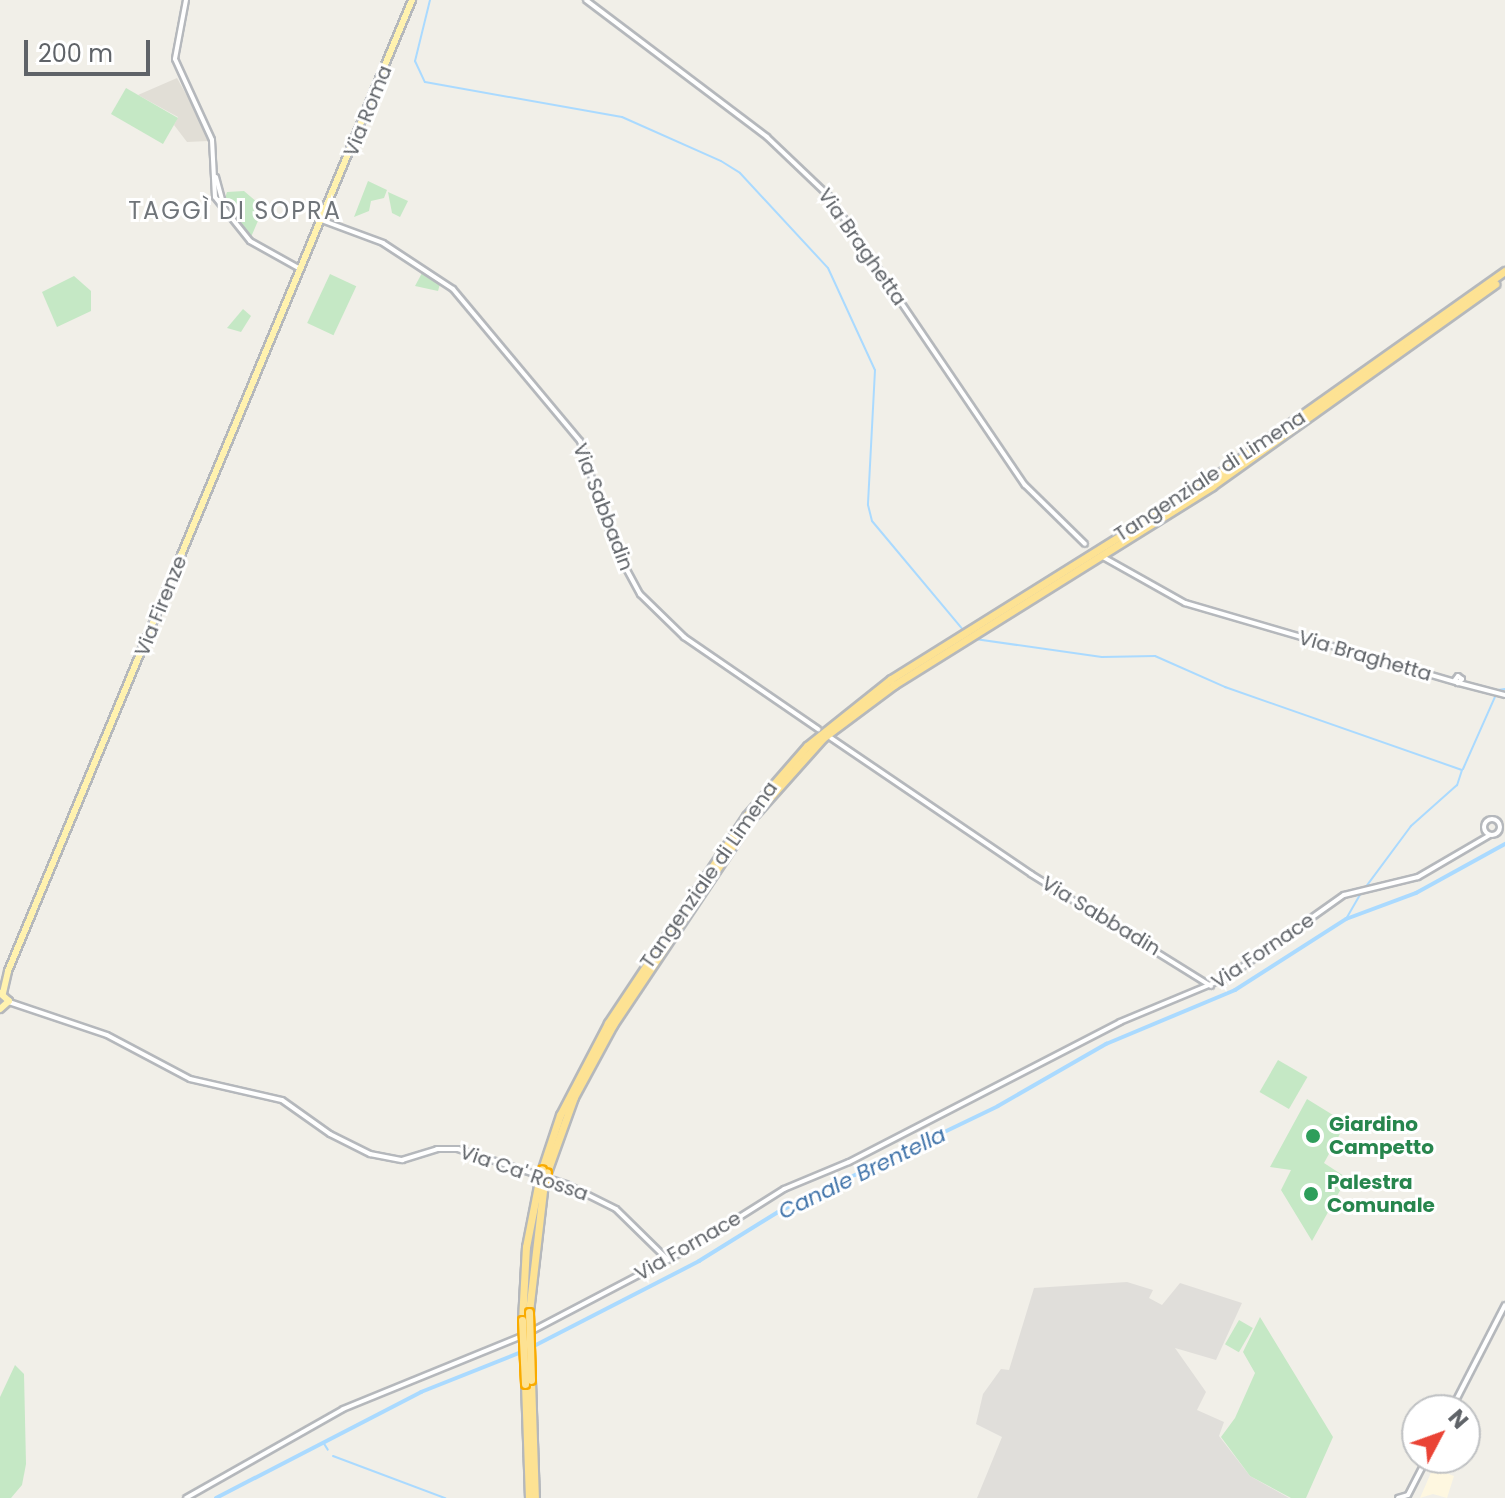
<!DOCTYPE html>
<meta charset="utf-8">
<style>
body{margin:0}
#map{position:relative;width:1505px;height:1498px;overflow:hidden;background:#f1efe8;font-family:Poppins,sans-serif}
div>[style]{position:absolute}
[style*='--x']{left:calc(var(--x)*1px);top:calc(var(--y)*1px);width:calc(var(--w)*1px);rotate:calc(var(--a)*1deg)}
.commercial>*{inset:0;background:#fef7e0}
.industrial>*{inset:0;background:#e0deda}
.education>*{inset:0;background:#e1ded6}
.green>*{inset:0;background:#c5e8c5;transform-origin:0 0}
.stream>*{height:2px;margin:-1px;padding:0 1px;transform-origin:1px;border-radius:1px;background:#aadaff}
.canal>*{height:4px;margin:-2px;padding:0 2px;transform-origin:2px;border-radius:2px;background:#aadaff}
.roads{filter:drop-shadow(2px 0 #b5b8bc) drop-shadow(-2px 0 #b5b8bc) drop-shadow(0 2px #b5b8bc) drop-shadow(0 -2px #b5b8bc)}
.minor>*{height:4px;margin:-2px;padding:0 2px;transform-origin:2px;border-radius:2px;background:#fff}
.minor>.ring{margin:-2px;padding:0;box-sizing:content-box;background:none;border:4px solid #fff;border-radius:50%}
.major>*{height:6px;margin:-3px;padding:0 3px;transform-origin:3px;border-radius:3px;background:#fff2af}
.highway>*{height:7px;margin:-3.5px;padding:0 3.5px;transform-origin:3.5px;border-radius:3.5px;background:#fde293}
.bridges{filter:drop-shadow(2px 0 #f9ab00) drop-shadow(-2px 0 #f9ab00) drop-shadow(0 2px #f9ab00) drop-shadow(0 -2px #f9ab00)}
.highway-bridge>*{height:7px;margin:-3.5px;padding:0 3.5px;transform-origin:3.5px;border-radius:3.5px;background:#fde293}
.dots>*{width:22px;height:22px;translate:-50% -50%;box-sizing:border-box;border:4px solid #fff;border-radius:50%}
span{translate:-50% -50%;white-space:nowrap;text-align:center;line-height:1.15;-webkit-text-stroke:6px #fff;paint-order:stroke}
.street-label{font-size:20px;color:#5f6368}
.leisure-label{font-size:20px;color:#27864d;font-weight:700}
.left{translate:0 -50%;text-align:left}
.water-label{font-size:22px;color:#4174aa;font-style:italic}
.quarter-label{font-size:24px;color:#70757a;letter-spacing:2px}
.north{position:absolute;left:1401px;top:1394px;width:80px;height:80px;box-sizing:border-box;background:#fff;border:2px solid #bfc1c3;border-radius:50%;rotate:49deg;font-size:22px;font-weight:700;line-height:32px;text-align:center;color:#5f6368}
.north::after{content:'';display:block;margin:auto;width:28px;height:36px;background:#ea4335;clip-path:polygon(50% 0,100% 100%,50% 72%,0 100%)}
.scale{position:absolute;left:24px;top:40px;width:126px;height:36px;box-sizing:border-box;border:4px solid #5f6368;border-top:0;padding-left:10px;font-size:24px;line-height:28px;white-space:nowrap;color:#5f6368;-webkit-text-stroke:6px #fff;paint-order:stroke}
</style>
<div id="map">
<div class="commercial">
<div style="clip-path:polygon(1433px 1468px,1454px 1476px,1447px 1498px,1433px 1494px,1420px 1498px)"></div>
</div>
<div class="industrial">
<div style="clip-path:polygon(1127px 1282px,1153px 1290px,1149px 1298px,1162px 1305px,1180px 1283px,1242px 1303px,1216px 1360px,1175px 1348px,1206px 1392px,1197px 1410px,1224px 1422px,1219px 1436px,1250px 1476px,1289px 1498px,977px 1498px,1002px 1437px,976px 1424px,983px 1394px,1001px 1369px,1009px 1370px,1034px 1288px)"></div>
</div>
<div class="education">
<div style="clip-path:polygon(177px 78px,202px 123px,208px 141px,187px 142px,174px 125px,178px 117px,138px 95px)"></div>
</div>
<div class="green">
<div style="left:126px;top:88px;width:60px;height:30px;rotate:30deg"></div>
<div style="clip-path:polygon(368px 181px,387px 190px,384px 198px,371px 201px,369px 211px,354px 217px)"></div>
<div style="clip-path:polygon(244px 191px,273px 216px,261px 214px,251px 237px,225px 198px,227px 192px)"></div>
<div style="clip-path:polygon(388px 192px,408px 201px,400px 217px,392px 213px)"></div>
<div style="clip-path:polygon(422px 273px,440px 284px,438px 291px,415px 286px)"></div>
<div style="left:330px;top:274px;width:29px;height:54px;rotate:25deg"></div>
<div style="clip-path:polygon(74px 276px,91px 291px,91px 311px,57px 327px,42px 292px)"></div>
<div style="clip-path:polygon(243px 309px,251px 316px,241px 332px,227px 328px)"></div>
<div style="left:1278px;top:1060px;width:34px;height:37px;rotate:30deg"></div>
<div style="clip-path:polygon(1307px 1099px,1346px 1123px,1324px 1163px,1347px 1178px,1312px 1241px,1281px 1190px,1291px 1170px,1270px 1167px)"></div>
<div style="clip-path:polygon(1260px 1317px,1333px 1437px,1306px 1498px,1291px 1498px,1250px 1476px,1221px 1437px,1235px 1418px,1255px 1373px,1243px 1352px)"></div>
<div style="left:1239px;top:1320px;width:16px;height:28px;rotate:30deg"></div>
<div style="clip-path:polygon(15px 1365px,24px 1374px,26px 1464px,22px 1485px,11px 1498px,0 1498px,0 1397px)"></div>
</div>
<div class="stream">
<div style="--x:430;--y:0;--w:63;--a:103.8"></div>
<div style="--x:415;--y:61;--w:23;--a:65"></div>
<div style="--x:425;--y:82;--w:200;--a:10.1"></div>
<div style="--x:622;--y:117;--w:108;--a:24"></div>
<div style="--x:721;--y:161;--w:22;--a:32"></div>
<div style="--x:740;--y:173;--w:129;--a:47.2"></div>
<div style="--x:828;--y:268;--w:112;--a:65.3"></div>
<div style="--x:875;--y:370;--w:135;--a:93"></div>
<div style="--x:868;--y:505;--w:16;--a:76"></div>
<div style="--x:872;--y:521;--w:143;--a:50.1"></div>
<div style="--x:975;--y:639;--w:128;--a:8.1"></div>
<div style="--x:1102;--y:657;--w:53;--a:-1.1"></div>
<div style="--x:1155;--y:656;--w:77;--a:23.9"></div>
<div style="--x:1225;--y:687;--w:251;--a:19.3"></div>
<div style="--x:1462;--y:770;--w:16;--a:108"></div>
<div style="--x:1457;--y:785;--w:62;--a:138.3"></div>
<div style="--x:1411;--y:826;--w:77;--a:126.6"></div>
<div style="--x:1463;--y:769;--w:86;--a:-66.1"></div>
<div style="--x:1498;--y:690;--w:7;--a:-8"></div>
<div style="--x:1346;--y:919;--w:30;--a:-60"></div>
<div style="--x:323;--y:1442;--w:9;--a:58"></div>
<div style="--x:333;--y:1456;--w:120;--a:20.6"></div>
</div>
<div class="canal">
<div style="--x:532;--y:1347;--w:188;--a:-27.2"></div>
<div style="--x:699;--y:1261;--w:93;--a:-31.8"></div>
<div style="--x:778;--y:1212;--w:244;--a:-25.7"></div>
<div style="--x:998;--y:1106;--w:125;--a:-29.9"></div>
<div style="--x:1106;--y:1044;--w:140;--a:-22.7"></div>
<div style="--x:1235;--y:990;--w:132;--a:-32.6"></div>
<div style="--x:1346;--y:919;--w:75;--a:-20.4"></div>
<div style="--x:1416;--y:893;--w:102;--a:-28.8"></div>
<div style="--x:216;--y:1498;--w:231;--a:-27.3"></div>
<div style="--x:421;--y:1392;--w:111;--a:-21.7"></div>
</div>
<div class="roads">
<div class="minor">
<div style="--x:186;--y:0;--w:60;--a:100.6"></div>
<div style="--x:175;--y:59;--w:89;--a:65.4"></div>
<div style="--x:212;--y:140;--w:57;--a:87"></div>
<div style="--x:215;--y:197;--w:56;--a:51.5"></div>
<div style="--x:250;--y:241;--w:57;--a:29.2"></div>
<div style="--x:586;--y:0;--w:227;--a:37.1"></div>
<div style="--x:767;--y:137;--w:86;--a:43.6"></div>
<div style="--x:829;--y:196;--w:349;--a:55.9"></div>
<div style="--x:1025;--y:485;--w:84;--a:44.5"></div>
<div style="--x:216;--y:177;--w:35;--a:75"></div>
<div style="--x:324;--y:221;--w:63;--a:20.4"></div>
<div style="--x:383;--y:243;--w:84;--a:33.3"></div>
<div style="--x:453;--y:289;--w:198;--a:50.1"></div>
<div style="--x:580;--y:441;--w:110;--a:72.1"></div>
<div style="--x:614;--y:546;--w:55;--a:61.6"></div>
<div style="--x:640;--y:594;--w:62;--a:44.3"></div>
<div style="--x:684;--y:637;--w:163;--a:34.5"></div>
<div style="--x:1103;--y:557;--w:94;--a:29.3"></div>
<div style="--x:1185;--y:603;--w:282;--a:16.3"></div>
<div style="--x:1458;--y:676;--w:5;--a:37"></div>
<div style="--x:1462;--y:679;--w:6;--a:135"></div>
<div style="--x:1458;--y:683;--w:4;--a:-135"></div>
<div style="--x:1455;--y:680;--w:5;--a:-53"></div>
<div style="--x:1459;--y:683;--w:48;--a:14.6"></div>
<div style="--x:831;--y:738;--w:242;--a:34.2"></div>
<div style="--x:1031;--y:874;--w:212;--a:31.9"></div>
<div class="ring" style="left:1484px;top:819px;width:12px;height:12px"></div>
<div style="--x:9;--y:1002;--w:103;--a:18.6"></div>
<div style="--x:107;--y:1035;--w:94;--a:27.9"></div>
<div style="--x:190;--y:1079;--w:94;--a:12.9"></div>
<div style="--x:282;--y:1100;--w:59;--a:35.3"></div>
<div style="--x:330;--y:1134;--w:45;--a:26.6"></div>
<div style="--x:370;--y:1154;--w:33;--a:11"></div>
<div style="--x:402;--y:1160;--w:37;--a:-17"></div>
<div style="--x:437;--y:1149;--w:21;--a:0"></div>
<div style="--x:458;--y:1149;--w:114;--a:18"></div>
<div style="--x:566;--y:1184;--w:56;--a:26.6"></div>
<div style="--x:616;--y:1209;--w:73;--a:44.4"></div>
<div style="--x:530;--y:1332;--w:183;--a:-27.7"></div>
<div style="--x:692;--y:1247;--w:109;--a:-32.2"></div>
<div style="--x:784;--y:1189;--w:70;--a:-22.6"></div>
<div style="--x:849;--y:1162;--w:305;--a:-27.3"></div>
<div style="--x:1120;--y:1022;--w:117;--a:-22.6"></div>
<div style="--x:1228;--y:977;--w:142;--a:-35.3"></div>
<div style="--x:1344;--y:895;--w:76;--a:-13.7"></div>
<div style="--x:1418;--y:877;--w:83;--a:-30.3"></div>
<div style="--x:1451;--y:1410;--w:118;--a:-62.8"></div>
<div style="--x:1408;--y:1495;--w:42;--a:-62.8"></div>
<div style="--x:186;--y:1498;--w:180;--a:-29.5"></div>
<div style="--x:343;--y:1409;--w:193;--a:-22.2"></div>
<div style="--x:1398;--y:1498;--w:10;--a:-17"></div>
</div>
<div class="major">
<div style="--x:0;--y:993;--w:12;--a:42"></div>
<div style="--x:9;--y:1001;--w:12;--a:138"></div>
<div style="--x:3;--y:993;--w:23;--a:-77"></div>
<div style="--x:8;--y:971;--w:1052;--a:-67.41"></div>
</div>
<div class="highway">
<div style="--x:542;--y:1169;--w:57;--a:-71.6"></div>
<div style="--x:560;--y:1115;--w:104;--a:-62.4"></div>
<div style="--x:608;--y:1023;--w:249;--a:-56.3"></div>
<div style="--x:746;--y:816;--w:93;--a:-48.9"></div>
<div style="--x:807;--y:746;--w:107;--a:-38.6"></div>
<div style="--x:891;--y:679;--w:377;--a:-32"></div>
<div style="--x:1211;--y:479;--w:360;--a:-35.3"></div>
<div style="--x:547;--y:1172;--w:80;--a:-70.2"></div>
<div style="--x:574;--y:1097;--w:82;--a:-61.6"></div>
<div style="--x:613;--y:1025;--w:245;--a:-56.3"></div>
<div style="--x:749;--y:821;--w:111;--a:-48.3"></div>
<div style="--x:823;--y:738;--w:89;--a:-36.7"></div>
<div style="--x:894;--y:685;--w:375;--a:-32"></div>
<div style="--x:1212;--y:486;--w:348;--a:-35.5"></div>
<div style="--x:529;--y:1312;--w:130;--a:-83.4"></div>
<div style="--x:522;--y:1320;--w:73;--a:-86.9"></div>
<div style="--x:526;--y:1247;--w:67;--a:-78.9"></div>
<div style="--x:531;--y:1380;--w:118;--a:88.1"></div>
<div style="--x:525;--y:1384;--w:114;--a:88"></div>
</div>
</div>
<div class="bridges">
<div class="highway-bridge">
<div style="--x:539;--y:1181;--w:12;--a:-76"></div>
<div style="--x:544;--y:1183;--w:11;--a:-75"></div>
<div style="--x:529;--y:1312;--w:68;--a:88.3"></div>
<div style="--x:522;--y:1320;--w:64;--a:87.3"></div>
</div>
</div>
<div class="dots">
<div style="left:1313px;top:1136px;background:#2e9e5b"></div>
<div style="left:1311px;top:1194px;background:#2e9e5b"></div>
</div>
<div class="street-label">
<span style="left:368px;top:111px;rotate:-68deg">Via Roma</span>
<span style="left:862px;top:247px;rotate:55deg">Via Braghetta</span>
<span style="left:1210px;top:476px;rotate:-33deg">Tangenziale di Limena</span>
<span style="left:603px;top:507px;rotate:69deg">Via Sabbadin</span>
<span style="left:161px;top:606px;rotate:-68deg">Via Firenze</span>
<span style="left:1365px;top:656px;rotate:16deg">Via Braghetta</span>
<span style="left:709px;top:875px;rotate:-55deg">Tangenziale di Limena</span>
<span style="left:1101px;top:916px;rotate:31deg">Via Sabbadin</span>
<span style="left:1263px;top:951px;rotate:-34deg">Via Fornace</span>
<span style="left:524px;top:1173px;rotate:19deg">Via Ca' Rossa</span>
<span style="left:688px;top:1246px;rotate:-30deg">Via Fornace</span>
</div>
<div class="leisure-label">
<span class="left" style="left:1329px;top:1136px">Giardino<br>Campetto</span>
<span class="left" style="left:1327px;top:1194px">Palestra<br>Comunale</span>
</div>
<div class="water-label">
<span style="left:862px;top:1173px;rotate:-26deg">Canale Brentella</span>
</div>
<div class="quarter-label">
<span style="left:235px;top:211px">TAGGÌ DI SOPRA</span>
</div>
<div class="north">N</div>
<div class="scale">200 m</div>
</div>
